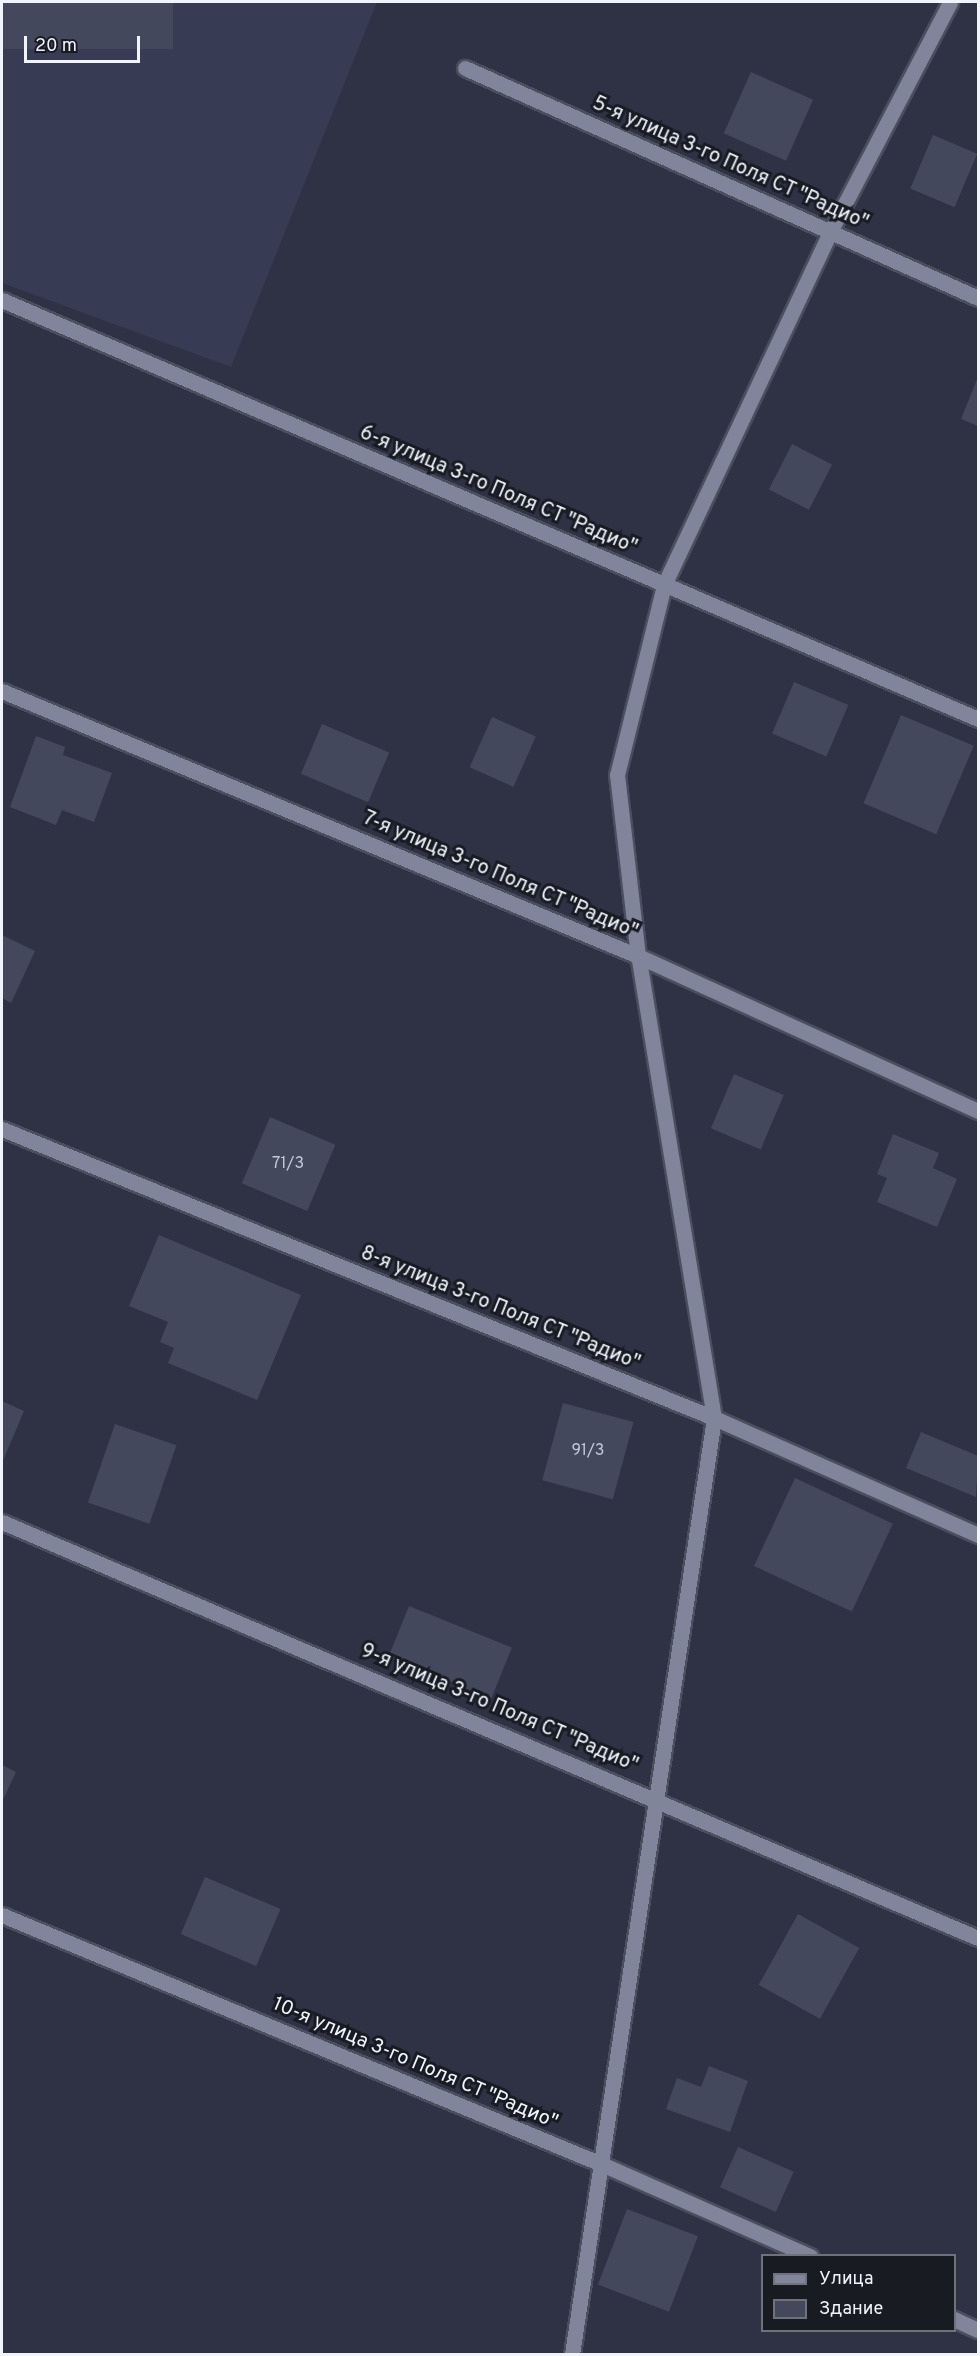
<!DOCTYPE html>
<meta charset="utf-8">
<style>
body{margin:0}
#map{position:relative;width:980px;height:2356px;overflow:hidden;background:#2f3245;font-family:Overpass,sans-serif}
div>[style]{position:absolute}
[style*='--x']{left:calc(var(--x)*1px);top:calc(var(--y)*1px);width:calc(var(--w)*1px);rotate:calc(var(--a)*1deg)}
.built>*{inset:0;background:#373b54}
.building>*{inset:0;background:#44485c;transform-origin:0 0}
.roads{filter:drop-shadow(2px 0 #4b4e5d) drop-shadow(-2px 0 #4b4e5d) drop-shadow(0 2px #4b4e5d) drop-shadow(0 -2px #4b4e5d)}
.street>*{height:15px;margin:-7.5px;padding:0 7.5px;transform-origin:7.5px;border-radius:7.5px;background:#80859b}
span{translate:-50% -50%;white-space:nowrap;text-align:center;line-height:1.15;-webkit-text-stroke:6px #191b23;paint-order:stroke}
.number-label{font-size:16px;color:#c6c9d5}
.number-label span{-webkit-text-stroke-width:0}
.street-label{font-size:20px;color:#f1f4fd}
.frame{position:absolute;inset:0;border:3px solid #f1f4fd;pointer-events:none}
.legend{position:absolute;left:761px;top:2254px;width:195px;height:78px;box-sizing:border-box;background:#191b23;border:2px solid #6f727a;margin:0;padding:8px 10px;list-style:none;font-size:18px;color:#f1f4fd}
.legend li{display:flex;align-items:center;gap:12px;height:30px}
.legend b{width:30px;border:2px solid #6f727a}
.scale{position:absolute;left:24px;top:36px;width:116px;height:27px;box-sizing:border-box;border:3px solid #f1f4fd;border-top:0;padding-left:8px;font-size:18px;line-height:21px;white-space:nowrap;color:#f1f4fd;-webkit-text-stroke:4px #191b23;paint-order:stroke}
</style>
<div id="map">
<div class="built">
<div style="clip-path:polygon(2px 2px,377px 2px,231px 367px,2px 283px)"></div>
</div>
<div class="building">
<div style="left:2px;top:2px;width:171px;height:47px"></div>
<div style="left:751px;top:72px;width:68px;height:67px;rotate:24deg"></div>
<div style="left:933px;top:135px;width:48px;height:58px;rotate:23deg"></div>
<div style="clip-path:polygon(978px 377px,978px 426px,961px 419px)"></div>
<div style="left:792px;top:444px;width:45px;height:51px;rotate:27deg"></div>
<div style="left:794px;top:682px;width:59px;height:56px;rotate:23deg"></div>
<div style="left:901px;top:715px;width:79px;height:96px;rotate:23deg"></div>
<div style="left:492px;top:717px;width:48px;height:55px;rotate:24deg"></div>
<div style="left:322px;top:724px;width:73px;height:54px;rotate:23deg"></div>
<div style="clip-path:polygon(36px 736px,65px 747px,63px 755px,112px 773px,94px 822px,62px 810px,56px 825px,10px 807px)"></div>
<div style="clip-path:polygon(2px 935px,35px 951px,11px 1003px,2px 998px)"></div>
<div style="left:734px;top:1074px;width:54px;height:59px;rotate:23deg"></div>
<div style="left:270px;top:1117px;width:71px;height:72px;rotate:23deg"></div>
<div style="clip-path:polygon(893px 1134px,939px 1153px,933px 1168px,957px 1179px,937px 1227px,877px 1202px,887px 1178px,877px 1174px)"></div>
<div style="clip-path:polygon(159px 1235px,301px 1295px,257px 1400px,168px 1363px,174px 1348px,160px 1342px,168px 1322px,129px 1306px)"></div>
<div style="clip-path:polygon(2px 1401px,24px 1411px,2px 1463px)"></div>
<div style="left:563px;top:1403px;width:73px;height:80px;rotate:15deg"></div>
<div style="left:115px;top:1424px;width:65px;height:83px;rotate:19deg"></div>
<div style="clip-path:polygon(921px 1432px,978px 1456px,976px 1497px,906px 1468px)"></div>
<div style="left:795px;top:1478px;width:108px;height:97px;rotate:25deg"></div>
<div style="left:409px;top:1606px;width:111px;height:55px;rotate:22deg"></div>
<div style="clip-path:polygon(2px 1765px,16px 1772px,2px 1802px)"></div>
<div style="left:205px;top:1877px;width:82px;height:62px;rotate:23deg"></div>
<div style="left:798px;top:1914px;width:70px;height:81px;rotate:29deg"></div>
<div style="clip-path:polygon(709px 2066px,748px 2081px,730px 2132px,666px 2109px,677px 2078px,701px 2087px)"></div>
<div style="left:738px;top:2147px;width:61px;height:44px;rotate:24deg"></div>
<div style="left:627px;top:2209px;width:76px;height:81px;rotate:21deg"></div>
</div>
<div class="roads">
<div class="street">
<div style="--x:465;--y:68;--w:562;--a:24.15"></div>
<div style="--x:2;--y:300;--w:1062;--a:23.23"></div>
<div style="--x:2;--y:691;--w:689;--a:22.62"></div>
<div style="--x:638;--y:956;--w:374;--a:24.5"></div>
<div style="--x:2;--y:1129;--w:768;--a:22.09"></div>
<div style="--x:714;--y:1418;--w:289;--a:23.9"></div>
<div style="--x:2;--y:1522;--w:1061;--a:23.09"></div>
<div style="--x:2;--y:1915;--w:646;--a:22.56"></div>
<div style="--x:599;--y:2163;--w:231;--a:23.8"></div>
<div style="--x:954;--y:2319;--w:26;--a:25"></div>
<div style="--x:572;--y:2354;--w:947;--a:-81.37"></div>
<div style="--x:714;--y:1418;--w:468;--a:-99.3"></div>
<div style="--x:638;--y:956;--w:182;--a:-96.6"></div>
<div style="--x:617;--y:775;--w:196;--a:-76.1"></div>
<div style="--x:664;--y:585;--w:390;--a:-64.8"></div>
<div style="--x:830;--y:232;--w:259;--a:-62.4"></div>
</div>
</div>
<div class="number-label">
<span style="left:288px;top:1164px">71/3</span>
<span style="left:588px;top:1451px">91/3</span>
</div>
<div class="street-label">
<span style="left:730px;top:164px;rotate:24deg">5-я улица 3-го Поля СТ "Радио"</span>
<span style="left:498px;top:491px;rotate:23deg">6-я улица 3-го Поля СТ "Радио"</span>
<span style="left:500px;top:876px;rotate:23deg">7-я улица 3-го Поля СТ "Радио"</span>
<span style="left:500px;top:1309px;rotate:22deg">8-я улица 3-го Поля СТ "Радио"</span>
<span style="left:499px;top:1709px;rotate:23deg">9-я улица 3-го Поля СТ "Радио"</span>
<span style="left:415px;top:2064px;rotate:23deg">10-я улица 3-го Поля СТ "Радио"</span>
</div>
<div class="frame"></div>
<ul class="legend">
<li><b style="height:8px;background:#80859b"></b>Улица</li>
<li><b style="height:16px;background:#44485c"></b>Здание</li>
</ul>
<div class="scale">20 m</div>
</div>
